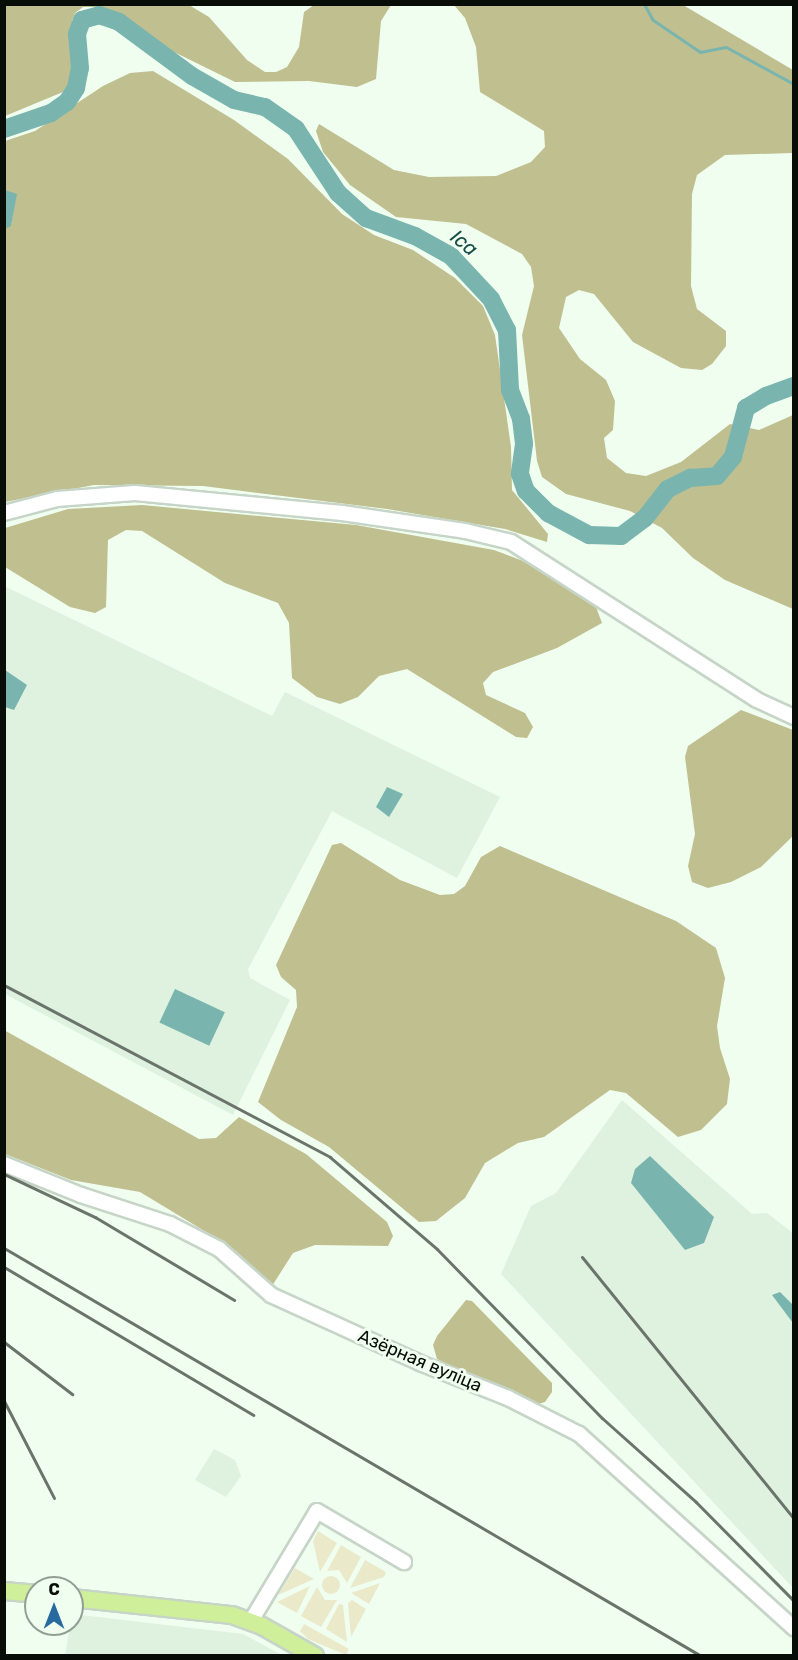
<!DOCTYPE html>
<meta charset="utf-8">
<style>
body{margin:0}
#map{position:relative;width:798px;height:1660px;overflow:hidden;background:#effeef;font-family:Rubik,sans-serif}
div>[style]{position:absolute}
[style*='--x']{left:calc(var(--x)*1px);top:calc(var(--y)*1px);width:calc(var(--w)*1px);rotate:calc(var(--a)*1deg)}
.built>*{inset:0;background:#def2df}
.green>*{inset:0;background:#eaeacb}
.round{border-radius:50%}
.forest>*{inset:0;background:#c0bf90}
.water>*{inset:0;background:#79b5ae;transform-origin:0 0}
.stream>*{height:3px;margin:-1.5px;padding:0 1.5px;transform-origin:1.5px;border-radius:1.5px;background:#79b5ae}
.river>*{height:18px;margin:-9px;padding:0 9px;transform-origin:9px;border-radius:9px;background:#79b5ae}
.roads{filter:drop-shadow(2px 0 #c6d5c7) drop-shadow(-2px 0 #c6d5c7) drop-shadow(0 2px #c6d5c7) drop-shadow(0 -2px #c6d5c7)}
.minor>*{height:14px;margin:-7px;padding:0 7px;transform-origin:7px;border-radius:7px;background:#fff}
.major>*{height:16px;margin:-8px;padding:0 8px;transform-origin:8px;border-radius:8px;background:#d0ef9a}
.rail>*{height:3px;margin:-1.5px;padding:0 1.5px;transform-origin:1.5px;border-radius:1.5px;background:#6b746b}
span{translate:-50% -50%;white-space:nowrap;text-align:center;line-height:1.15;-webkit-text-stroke:6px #effeef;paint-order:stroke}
.street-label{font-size:18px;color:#080d08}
.water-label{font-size:20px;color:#164c47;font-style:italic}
.frame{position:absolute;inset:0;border:6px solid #080d08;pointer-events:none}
.north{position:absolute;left:24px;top:1576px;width:60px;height:60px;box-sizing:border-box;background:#effeef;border:2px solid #939e93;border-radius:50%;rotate:0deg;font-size:16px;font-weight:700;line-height:24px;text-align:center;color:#080d08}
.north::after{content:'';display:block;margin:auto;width:21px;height:27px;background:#266a9f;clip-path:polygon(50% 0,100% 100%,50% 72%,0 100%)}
</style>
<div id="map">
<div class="built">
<div style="clip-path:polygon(4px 586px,272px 716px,285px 692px,500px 797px,457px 878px,332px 811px,248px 969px,250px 978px,290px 1000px,233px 1115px,5px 994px)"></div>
<div style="clip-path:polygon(622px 1100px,752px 1214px,767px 1213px,793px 1233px,793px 1588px,501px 1274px,531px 1206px,556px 1193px)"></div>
<div style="clip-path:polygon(214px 1449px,235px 1460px,241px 1476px,226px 1497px,195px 1480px)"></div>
<div style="clip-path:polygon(72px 1614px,243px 1634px,282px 1655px,65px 1655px)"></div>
</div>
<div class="green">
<div style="clip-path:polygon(318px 1531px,337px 1543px,320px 1572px,313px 1541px)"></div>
<div style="clip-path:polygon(341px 1545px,361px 1557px,347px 1583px,339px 1570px,327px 1571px)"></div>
<div style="clip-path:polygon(365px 1560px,386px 1572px,384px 1577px,350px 1588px)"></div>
<div style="clip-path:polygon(295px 1568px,314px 1579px,278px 1595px)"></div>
<div class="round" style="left:322px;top:1576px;width:18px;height:18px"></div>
<div style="clip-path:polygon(380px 1583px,369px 1604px,351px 1593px)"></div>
<div style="clip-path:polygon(310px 1586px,297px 1613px,277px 1602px)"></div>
<div style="clip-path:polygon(317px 1587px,325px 1600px,337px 1600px,321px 1627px,301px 1616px)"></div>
<div style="clip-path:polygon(352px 1600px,366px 1609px,351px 1637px,348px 1603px)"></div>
<div style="clip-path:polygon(339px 1604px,343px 1605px,347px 1642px,326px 1629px)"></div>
<div style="clip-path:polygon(304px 1624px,349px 1649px,346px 1655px,308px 1639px,300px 1631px)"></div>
</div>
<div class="forest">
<div style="clip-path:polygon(5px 5px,189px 5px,209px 17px,247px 60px,265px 72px,276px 72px,287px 67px,299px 47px,304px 12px,314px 5px,391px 5px,381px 21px,376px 79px,357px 87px,309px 81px,235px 82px,174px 52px,122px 15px,100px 7px,83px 7px,75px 13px,72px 21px,72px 75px,68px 85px,63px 92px,5px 116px)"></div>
<div style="clip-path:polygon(454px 5px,683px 5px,793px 70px,793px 153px,725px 155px,697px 175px,692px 194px,691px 286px,697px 309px,726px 331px,726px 346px,712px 364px,702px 370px,681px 368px,633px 342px,594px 294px,579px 290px,566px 297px,559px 328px,580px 359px,606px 380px,615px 401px,613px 430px,604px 438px,607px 458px,626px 473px,646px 476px,681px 462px,730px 424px,759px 430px,793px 415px,793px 609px,725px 580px,693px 558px,662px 528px,630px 511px,566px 494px,542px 477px,537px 461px,522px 335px,534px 286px,531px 267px,522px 254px,466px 224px,396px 217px,350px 185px,323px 152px,316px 131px,319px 124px,394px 170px,429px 177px,496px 176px,531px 162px,545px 147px,544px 131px,480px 92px,476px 47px,465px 18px)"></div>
<div style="clip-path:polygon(153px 71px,234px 120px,288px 159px,342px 214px,374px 235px,413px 250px,455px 278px,483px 306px,495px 335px,511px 447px,512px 490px,548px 534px,547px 542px,505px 529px,387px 509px,203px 486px,94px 485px,5px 502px,4px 229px,11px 225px,16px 195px,5px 190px,5px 141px,35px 131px,103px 86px,130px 73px)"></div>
<div style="clip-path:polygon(142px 505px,356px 525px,494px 550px,523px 561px,596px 607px,602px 623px,557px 648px,493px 672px,483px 683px,486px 695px,525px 713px,533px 727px,527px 738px,516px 737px,407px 669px,379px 676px,358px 697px,340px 704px,317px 697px,292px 678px,289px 623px,278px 603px,225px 583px,142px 531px,126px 530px,108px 540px,106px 607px,95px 613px,70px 607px,5px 567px,5px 528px,68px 509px)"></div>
<div style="clip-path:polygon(741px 710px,793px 730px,793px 836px,761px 867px,731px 882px,708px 888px,692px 882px,688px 866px,695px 834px,685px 757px,688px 746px)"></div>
<div style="clip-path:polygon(341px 843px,400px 880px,440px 895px,454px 894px,465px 886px,481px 857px,500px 846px,676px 921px,716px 948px,725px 978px,717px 1026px,720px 1048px,730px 1079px,727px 1104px,701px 1130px,678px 1137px,626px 1093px,610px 1090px,544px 1137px,518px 1143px,485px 1163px,465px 1198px,436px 1221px,419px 1222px,329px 1147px,281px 1120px,258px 1102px,297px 1007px,296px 990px,281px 977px,276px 965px,332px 845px)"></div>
<div style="clip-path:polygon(4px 1030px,199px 1139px,216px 1138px,239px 1117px,306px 1154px,387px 1222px,393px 1236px,388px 1246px,315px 1245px,293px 1253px,272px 1286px,221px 1241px,140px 1192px,71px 1180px,5px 1154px)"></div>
<div style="clip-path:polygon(466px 1300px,472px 1301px,552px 1383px,552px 1392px,545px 1402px,535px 1405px,437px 1359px,433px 1345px,437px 1336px)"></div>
</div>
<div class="water">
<div style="clip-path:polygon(5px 190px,17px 194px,11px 226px,5px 229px)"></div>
<div style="clip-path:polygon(5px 670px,27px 685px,14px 710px,5px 707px)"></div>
<div style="clip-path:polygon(387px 787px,403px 794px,389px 817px,376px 807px)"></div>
<div style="left:175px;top:989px;width:55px;height:37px;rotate:25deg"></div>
<div style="clip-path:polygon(650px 1156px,714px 1217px,704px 1243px,685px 1250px,631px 1183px,635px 1169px)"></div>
<div style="clip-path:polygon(780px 1292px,793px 1305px,793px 1323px,772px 1295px)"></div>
</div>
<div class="stream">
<div style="--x:644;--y:4;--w:18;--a:61"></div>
<div style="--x:653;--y:20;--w:57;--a:34.2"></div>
<div style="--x:700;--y:52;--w:26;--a:-11"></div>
<div style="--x:726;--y:47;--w:77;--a:28.6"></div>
</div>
<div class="river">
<div style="--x:4;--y:129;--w:50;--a:-18.8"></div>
<div style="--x:51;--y:113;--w:19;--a:-35"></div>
<div style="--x:67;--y:102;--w:17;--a:-57"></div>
<div style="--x:76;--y:88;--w:20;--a:-79"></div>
<div style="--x:80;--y:68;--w:34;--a:-95"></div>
<div style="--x:77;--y:34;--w:15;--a:-70"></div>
<div style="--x:82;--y:20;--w:18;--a:-16"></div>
<div style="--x:99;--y:15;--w:21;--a:19"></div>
<div style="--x:119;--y:22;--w:91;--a:36.5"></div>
<div style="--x:192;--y:76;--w:48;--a:29.7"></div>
<div style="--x:234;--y:100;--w:32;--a:13"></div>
<div style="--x:265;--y:107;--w:38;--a:35"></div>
<div style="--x:296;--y:129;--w:77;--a:56.7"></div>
<div style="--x:338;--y:193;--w:38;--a:42"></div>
<div style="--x:366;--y:218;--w:52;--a:20.2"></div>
<div style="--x:415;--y:236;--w:41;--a:29.1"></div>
<div style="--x:451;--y:256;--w:59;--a:47.1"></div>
<div style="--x:491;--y:299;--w:35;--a:63"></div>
<div style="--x:507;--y:330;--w:60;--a:87.1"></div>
<div style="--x:510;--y:390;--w:31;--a:69"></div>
<div style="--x:521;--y:419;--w:25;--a:83"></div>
<div style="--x:524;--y:444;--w:30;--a:98"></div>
<div style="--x:520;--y:474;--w:18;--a:71"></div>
<div style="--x:526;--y:491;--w:31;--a:45"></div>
<div style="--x:548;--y:513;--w:47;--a:28.2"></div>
<div style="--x:589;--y:535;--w:32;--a:2"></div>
<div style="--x:621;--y:536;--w:30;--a:-37"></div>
<div style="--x:645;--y:518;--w:37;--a:-52"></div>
<div style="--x:668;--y:489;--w:25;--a:-27"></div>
<div style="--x:690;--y:478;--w:27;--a:-4"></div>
<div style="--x:717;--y:476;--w:25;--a:-50"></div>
<div style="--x:733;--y:457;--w:51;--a:-75.1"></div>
<div style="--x:746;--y:408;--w:23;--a:-31"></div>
<div style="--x:766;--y:396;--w:30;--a:-20"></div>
</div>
<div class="roads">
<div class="minor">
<div style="--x:4;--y:513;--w:55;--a:-14.8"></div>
<div style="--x:57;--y:499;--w:78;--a:-4.4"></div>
<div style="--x:135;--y:493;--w:208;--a:5.5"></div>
<div style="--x:342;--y:513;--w:124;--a:8.3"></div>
<div style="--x:465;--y:531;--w:47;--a:13.4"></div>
<div style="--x:511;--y:542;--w:292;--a:32.7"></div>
<div style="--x:757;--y:700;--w:41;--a:24.7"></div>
<div style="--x:4;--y:1164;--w:83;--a:21.9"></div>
<div style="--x:81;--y:1195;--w:94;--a:18"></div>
<div style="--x:170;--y:1224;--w:55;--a:27"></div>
<div style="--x:219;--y:1249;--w:69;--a:41.5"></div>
<div style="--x:271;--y:1295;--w:164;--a:24.5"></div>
<div style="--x:420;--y:1363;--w:95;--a:21.7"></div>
<div style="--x:508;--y:1398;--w:80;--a:26.9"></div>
<div style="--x:579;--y:1434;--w:290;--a:42.1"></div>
<div style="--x:251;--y:1621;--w:128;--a:-59"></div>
<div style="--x:317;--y:1511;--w:101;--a:30.4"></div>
</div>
<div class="major">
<div style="--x:4;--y:1591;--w:32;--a:5"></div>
<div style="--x:72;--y:1598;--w:161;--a:6.1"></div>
<div style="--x:232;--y:1615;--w:32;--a:20"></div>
<div style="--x:262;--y:1626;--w:61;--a:29.5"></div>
</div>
</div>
<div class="rail">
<div style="--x:4;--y:985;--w:369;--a:27.8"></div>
<div style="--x:330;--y:1157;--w:141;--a:40.7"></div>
<div style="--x:437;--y:1249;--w:236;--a:45.7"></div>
<div style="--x:602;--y:1418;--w:126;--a:41.8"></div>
<div style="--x:696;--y:1502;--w:139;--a:45.3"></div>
<div style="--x:4;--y:1174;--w:101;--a:25.3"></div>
<div style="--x:95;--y:1217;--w:162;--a:30.8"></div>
<div style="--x:4;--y:1248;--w:808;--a:30.34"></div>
<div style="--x:582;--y:1257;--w:337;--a:51"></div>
<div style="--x:4;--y:1267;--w:290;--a:30.7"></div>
<div style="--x:4;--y:1342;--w:86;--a:37.4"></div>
<div style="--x:4;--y:1401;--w:109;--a:62.7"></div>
</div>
<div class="street-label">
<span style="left:420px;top:1361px;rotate:23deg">Азёрная вуліца</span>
</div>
<div class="water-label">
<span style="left:464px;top:243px;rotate:39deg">Іса</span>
</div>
<div class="frame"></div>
<div class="north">С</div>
</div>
